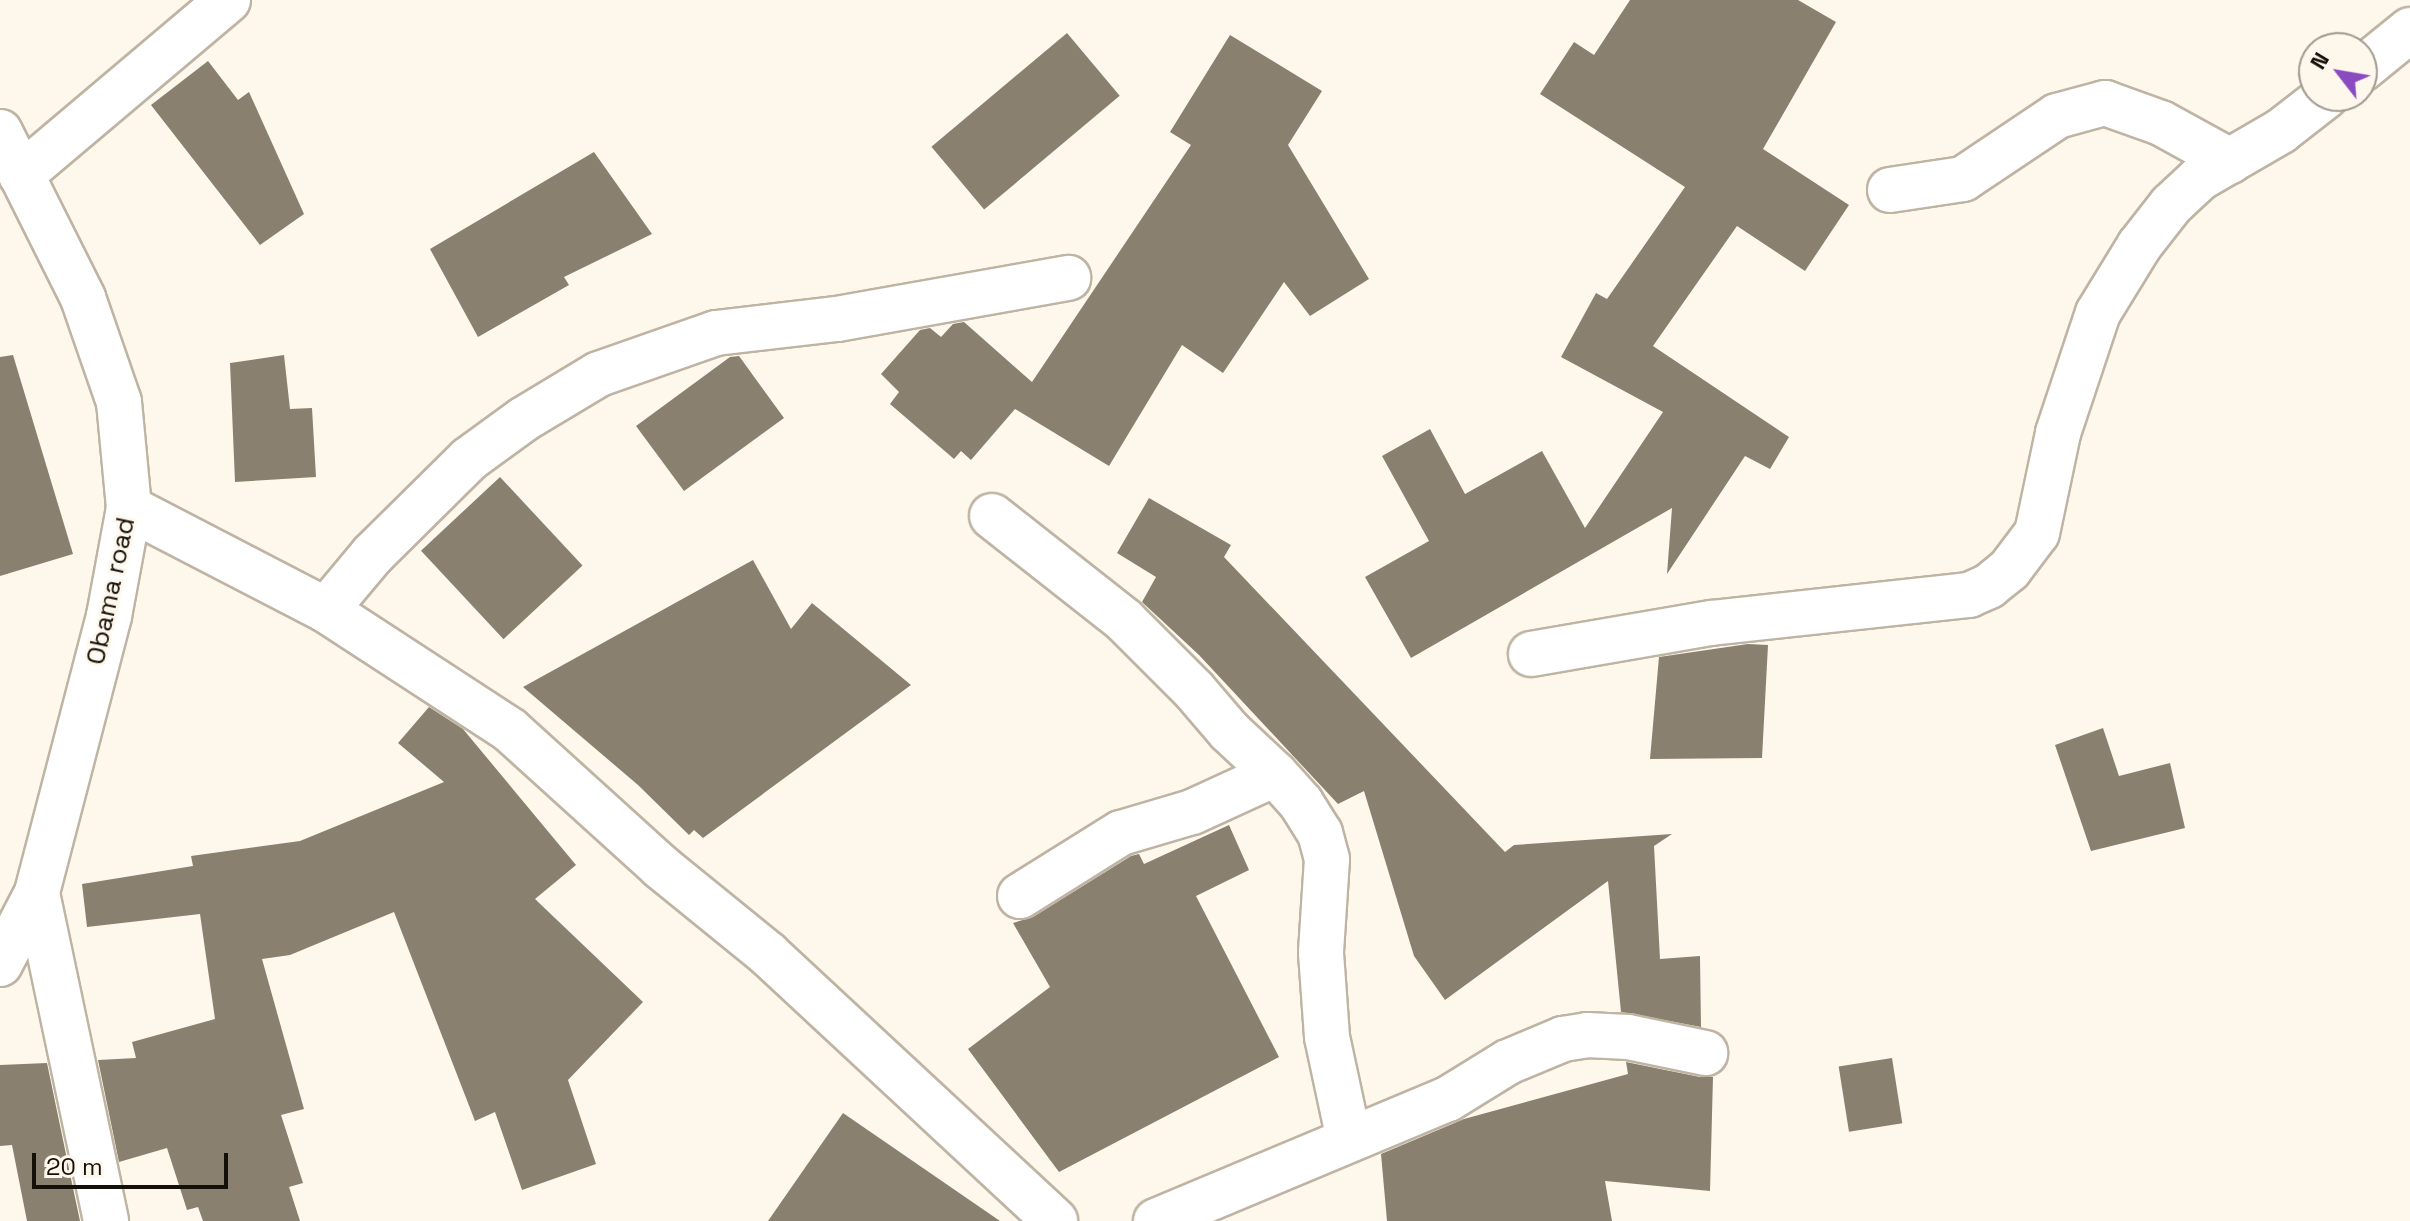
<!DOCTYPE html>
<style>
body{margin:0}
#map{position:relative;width:2410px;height:1221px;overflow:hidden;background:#fef7ec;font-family:"Space Grotesk",sans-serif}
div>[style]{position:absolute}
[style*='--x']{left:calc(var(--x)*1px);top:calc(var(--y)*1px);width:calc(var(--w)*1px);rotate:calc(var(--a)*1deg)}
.building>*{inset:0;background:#8a8070;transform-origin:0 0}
.roads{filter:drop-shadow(2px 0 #bfb4a3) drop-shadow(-2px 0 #bfb4a3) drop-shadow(0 2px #bfb4a3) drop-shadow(0 -2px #bfb4a3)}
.minor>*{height:44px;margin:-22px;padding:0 22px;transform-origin:22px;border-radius:22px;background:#fff}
span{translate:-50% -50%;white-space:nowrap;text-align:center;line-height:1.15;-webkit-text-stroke:6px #fef7ec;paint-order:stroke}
.street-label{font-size:26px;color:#130f09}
.north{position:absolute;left:2298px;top:32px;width:80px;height:80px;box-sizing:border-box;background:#fef7ec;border:2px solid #a09a91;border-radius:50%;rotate:301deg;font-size:22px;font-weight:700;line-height:32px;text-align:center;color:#130f09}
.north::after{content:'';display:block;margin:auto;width:28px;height:36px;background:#8a4bc1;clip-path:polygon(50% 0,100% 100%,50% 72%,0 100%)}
.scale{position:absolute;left:32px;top:1153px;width:196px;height:36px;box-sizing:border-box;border:4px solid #130f09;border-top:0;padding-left:10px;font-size:24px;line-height:28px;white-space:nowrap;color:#130f09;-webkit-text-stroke:6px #fef7ec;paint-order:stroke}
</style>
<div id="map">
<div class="building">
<div style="clip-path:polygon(1630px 0,1798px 0,1836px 22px,1763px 149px,1849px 205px,1805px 271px,1737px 226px,1653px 346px,1789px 437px,1770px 469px,1745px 456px,1667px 574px,1672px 508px,1411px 658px,1365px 577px,1429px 541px,1382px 456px,1430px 429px,1465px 494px,1542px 451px,1585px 528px,1663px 412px,1561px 357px,1596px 293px,1607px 299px,1685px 187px,1540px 94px,1574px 42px,1594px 55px)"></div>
<div style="left:1067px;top:33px;width:82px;height:177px;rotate:50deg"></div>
<div style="clip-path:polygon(1230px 35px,1322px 91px,1288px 145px,1369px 279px,1310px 316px,1284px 282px,1223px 373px,1182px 345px,1109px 466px,1015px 409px,971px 460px,961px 451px,954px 459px,890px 404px,899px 392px,881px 374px,920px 330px,930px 328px,941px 337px,953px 324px,964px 322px,1032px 382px,1191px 145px,1170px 132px)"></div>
<div style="clip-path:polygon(208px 61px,238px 100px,249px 92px,304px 214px,260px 245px,151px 105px)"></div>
<div style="clip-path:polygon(594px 152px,652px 234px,564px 277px,569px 285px,478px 337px,430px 249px)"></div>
<div style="clip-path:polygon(13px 355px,73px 554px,0 576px,0 357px)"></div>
<div style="clip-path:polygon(284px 355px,290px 409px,312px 408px,316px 477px,235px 482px,230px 363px)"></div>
<div style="clip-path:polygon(739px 356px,784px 418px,684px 491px,636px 426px,730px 357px)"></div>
<div style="left:500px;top:477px;width:121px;height:108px;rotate:47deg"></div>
<div style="clip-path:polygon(1149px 498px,1231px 545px,1224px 557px,1505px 852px,1514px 845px,1672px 834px,1654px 846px,1660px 959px,1700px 956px,1701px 1027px,1621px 1012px,1608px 881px,1445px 1000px,1414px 956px,1364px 791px,1338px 804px,1199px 655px,1142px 602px,1156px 577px,1117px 553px)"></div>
<div style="clip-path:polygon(753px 560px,791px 629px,812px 603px,911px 685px,703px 838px,694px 830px,689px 835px,638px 785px,523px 687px)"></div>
<div style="clip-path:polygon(1748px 644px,1768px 645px,1762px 758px,1650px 759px,1659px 657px)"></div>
<div style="clip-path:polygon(429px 707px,463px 729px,576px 865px,535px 899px,643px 1002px,568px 1080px,596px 1164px,522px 1190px,495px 1112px,475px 1121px,394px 912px,290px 955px,262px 959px,304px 1109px,281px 1115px,303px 1183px,289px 1187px,300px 1221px,203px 1221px,198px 1207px,187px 1210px,167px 1148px,119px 1162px,98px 1060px,136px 1058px,132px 1042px,215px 1019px,200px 914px,87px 927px,82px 884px,193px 866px,191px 856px,300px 841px,444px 782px,398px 743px)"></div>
<div style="clip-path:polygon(2103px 728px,2119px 776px,2170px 763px,2185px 828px,2091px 851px,2055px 745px)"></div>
<div style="clip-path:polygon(1229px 825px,1249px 870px,1196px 896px,1279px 1057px,1059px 1172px,968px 1049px,1050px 987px,1013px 923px,1033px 917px,1131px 856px,1139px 854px,1144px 864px)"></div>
<div style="left:1892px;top:1058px;width:66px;height:54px;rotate:81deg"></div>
<div style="clip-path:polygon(1626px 1062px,1700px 1077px,1713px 1077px,1710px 1191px,1605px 1181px,1612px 1221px,1387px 1221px,1381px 1154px,1464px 1119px,1628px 1074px)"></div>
<div style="clip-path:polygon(47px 1063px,73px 1188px,80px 1221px,27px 1221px,12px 1145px,0 1146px,0 1065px)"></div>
<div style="clip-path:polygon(843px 1113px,1000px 1221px,768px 1221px)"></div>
</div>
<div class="roads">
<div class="minor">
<div style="--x:2362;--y:69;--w:62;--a:-39.1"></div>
<div style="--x:0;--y:132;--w:186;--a:63.4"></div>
<div style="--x:83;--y:298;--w:110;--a:70.9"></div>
<div style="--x:119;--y:402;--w:106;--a:84.6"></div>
<div style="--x:129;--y:508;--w:110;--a:100.5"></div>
<div style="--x:109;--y:616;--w:286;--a:104.6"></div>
<div style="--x:37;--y:893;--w:80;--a:117.5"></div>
<div style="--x:21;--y:175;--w:271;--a:-40.2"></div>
<div style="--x:1890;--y:190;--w:74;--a:-8.6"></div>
<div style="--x:1963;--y:179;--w:113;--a:-33.8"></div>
<div style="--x:2057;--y:116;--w:50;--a:-15.2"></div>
<div style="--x:2105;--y:103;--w:59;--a:19.7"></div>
<div style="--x:2161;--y:123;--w:79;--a:28.8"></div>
<div style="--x:129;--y:508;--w:222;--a:27.4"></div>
<div style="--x:326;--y:610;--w:220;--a:33.1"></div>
<div style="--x:510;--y:730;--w:204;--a:42.2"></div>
<div style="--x:661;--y:867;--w:138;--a:39.1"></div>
<div style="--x:768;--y:954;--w:392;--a:42.9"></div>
<div style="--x:992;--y:516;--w:168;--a:38.2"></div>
<div style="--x:1124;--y:620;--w:99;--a:45"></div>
<div style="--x:1194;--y:690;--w:54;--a:49.5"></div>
<div style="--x:1229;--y:731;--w:63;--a:43.1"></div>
<div style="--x:1275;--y:774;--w:39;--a:48"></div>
<div style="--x:1301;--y:803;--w:36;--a:58"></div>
<div style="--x:1320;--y:833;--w:27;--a:75"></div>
<div style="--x:1327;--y:859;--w:94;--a:93.7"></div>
<div style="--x:1321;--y:953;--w:84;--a:85.9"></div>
<div style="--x:1327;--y:1037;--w:105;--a:77.9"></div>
<div style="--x:326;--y:610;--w:72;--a:-50.1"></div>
<div style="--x:372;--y:555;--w:136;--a:-44.7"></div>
<div style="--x:469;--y:459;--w:68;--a:-36"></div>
<div style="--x:524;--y:419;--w:87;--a:-31"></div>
<div style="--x:599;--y:374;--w:124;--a:-19.3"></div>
<div style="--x:716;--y:333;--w:122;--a:-6.6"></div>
<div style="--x:837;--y:319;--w:235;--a:-10.1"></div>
<div style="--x:1531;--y:654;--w:183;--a:-9.8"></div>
<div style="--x:1711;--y:623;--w:260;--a:-6.2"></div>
<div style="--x:1969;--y:595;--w:22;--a:-24"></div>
<div style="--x:1989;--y:586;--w:26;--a:-39"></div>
<div style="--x:2009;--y:570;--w:46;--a:-52.9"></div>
<div style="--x:2037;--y:533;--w:102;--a:-78.1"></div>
<div style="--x:2058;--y:433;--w:126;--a:-71.6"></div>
<div style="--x:2098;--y:313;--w:79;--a:-58.5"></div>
<div style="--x:2139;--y:246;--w:52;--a:-52"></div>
<div style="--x:2171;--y:205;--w:40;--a:-43"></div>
<div style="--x:2200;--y:178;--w:94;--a:-30.1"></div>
<div style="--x:2281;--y:131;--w:57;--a:-37.9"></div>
<div style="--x:37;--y:893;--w:335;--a:78.1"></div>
<div style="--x:1020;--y:896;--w:119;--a:-32"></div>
<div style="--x:1121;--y:833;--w:74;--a:-16.5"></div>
<div style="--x:1192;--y:812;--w:91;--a:-24.6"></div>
<div style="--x:1156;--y:1221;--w:316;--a:-22.7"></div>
<div style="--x:1448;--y:1099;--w:70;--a:-31.7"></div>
<div style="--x:1508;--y:1062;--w:60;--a:-22.7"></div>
<div style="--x:1563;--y:1039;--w:24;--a:-9"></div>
<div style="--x:1587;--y:1035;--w:41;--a:2.8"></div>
<div style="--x:1628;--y:1037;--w:79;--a:11.7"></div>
</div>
</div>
<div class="street-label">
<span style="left:111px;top:591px;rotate:-78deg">Obama road</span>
</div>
<div class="north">N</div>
<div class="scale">20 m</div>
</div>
